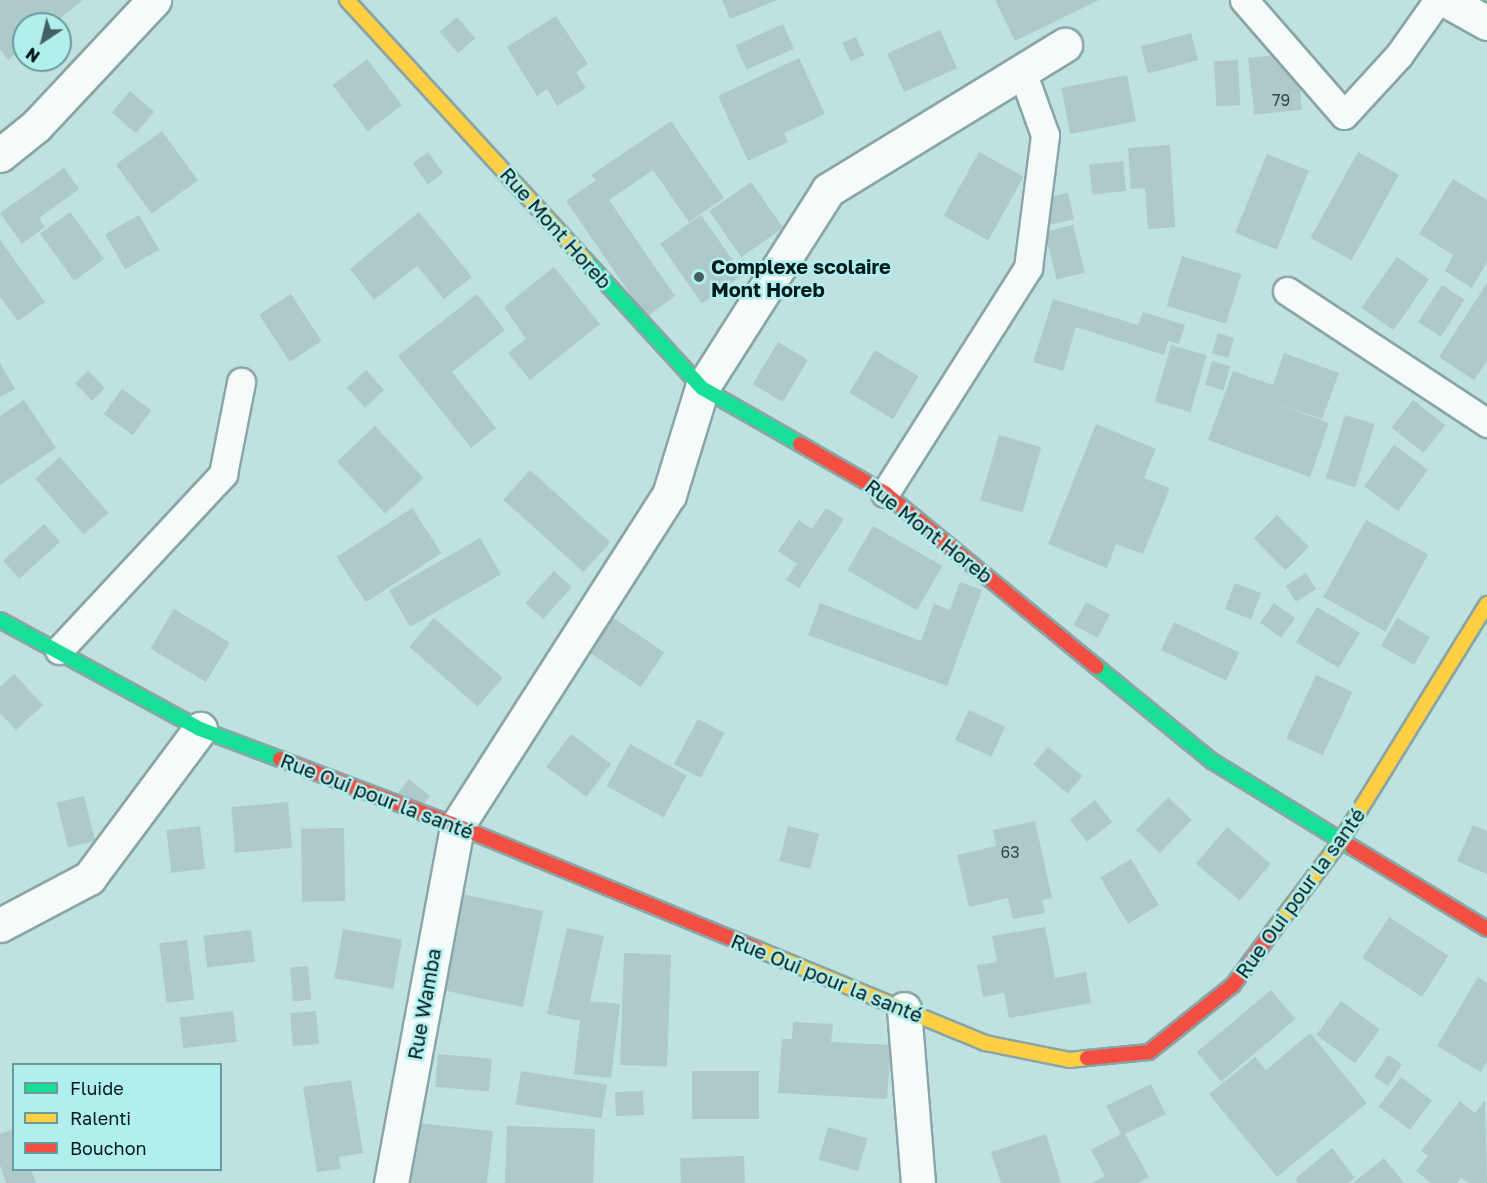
<!DOCTYPE html>
<meta charset="utf-8">
<style>
body{margin:0}
#map{position:relative;width:1487px;height:1183px;overflow:hidden;background:#bfe1e0;font-family:"Golos Text",sans-serif}
div>[style]{position:absolute}
[style*='--x']{left:calc(var(--x)*1px);top:calc(var(--y)*1px);width:calc(var(--w)*1px);rotate:calc(var(--a)*1deg)}
.building>*{inset:0;background:#aec9c9;transform-origin:0 0}
.roads{filter:drop-shadow(2px 0 #8aa5a5) drop-shadow(-2px 0 #8aa5a5) drop-shadow(0 2px #8aa5a5) drop-shadow(0 -2px #8aa5a5)}
.lane>*{height:27px;margin:-13.5px;padding:0 13.5px;transform-origin:13.5px;border-radius:13.5px;background:#f5fafa}
.street>*{height:33px;margin:-16.5px;padding:0 16.5px;transform-origin:16.5px;border-radius:16.5px;background:#f5fafa}
.fast>*{height:14px;margin:-7px;padding:0 7px;transform-origin:7px;border-radius:7px;background:#16e098}
.slow>*{height:14px;margin:-7px;padding:0 7px;transform-origin:7px;border-radius:7px;background:#ffcf43}
.jam>*{height:14px;margin:-7px;padding:0 7px;transform-origin:7px;border-radius:7px;background:#f24e42}
.dots>*{width:16px;height:16px;translate:-50% -50%;box-sizing:border-box;border:3px solid #b1efee;border-radius:50%}
span{translate:-50% -50%;white-space:nowrap;text-align:center;line-height:1.15;-webkit-text-stroke:5px #b1efee;paint-order:stroke}
.number-label{font-size:16px;color:#2e4748}
.number-label span{-webkit-text-stroke-width:0}
.street-label{font-size:20px;color:#021a1b}
.poi-label{font-size:20px;color:#021a1b;font-weight:700}
.left{translate:0 -50%;text-align:left}
.legend{position:absolute;left:12px;top:1063px;width:210px;height:108px;box-sizing:border-box;background:#b1efee;border:2px solid #6b9a9a;margin:0;padding:8px 10px;list-style:none;font-size:18px;color:#021a1b}
.legend li{display:flex;align-items:center;gap:12px;height:30px}
.legend b{width:30px;border:2px solid #6b9a9a}
.north{position:absolute;left:12px;top:12px;width:60px;height:60px;box-sizing:border-box;background:#b1efee;border:2px solid #6b9a9a;border-radius:50%;rotate:215deg;font-size:16px;font-weight:700;line-height:24px;text-align:center;color:#021a1b}
.north::after{content:'';display:block;margin:auto;width:21px;height:27px;background:#446060;clip-path:polygon(50% 0,100% 100%,50% 72%,0 100%)}
</style>
<div id="map">
<div class="building">
<div style="clip-path:polygon(0 0,83px 0,53px 24px,24px 24px,24px 47px,8px 60px,0 49px)"></div>
<div style="clip-path:polygon(722px 0,777px 0,730px 19px)"></div>
<div style="clip-path:polygon(995px 0,1099px 0,1015px 41px)"></div>
<div style="clip-path:polygon(556px 16px,588px 64px,576px 72px,586px 88px,557px 106px,547px 89px,537px 96px,507px 47px)"></div>
<div style="left:457px;top:17px;width:28px;height:23px;rotate:49deg"></div>
<div style="left:783px;top:24px;width:27px;height:52px;rotate:66deg"></div>
<div style="left:940px;top:30px;width:42px;height:58px;rotate:66deg"></div>
<div style="left:1191px;top:33px;width:28px;height:52px;rotate:75deg"></div>
<div style="left:856px;top:37px;width:20px;height:15px;rotate:66deg"></div>
<div style="left:1296px;top:53px;width:57px;height:48px;rotate:84deg"></div>
<div style="clip-path:polygon(799px 58px,825px 114px,784px 133px,788px 142px,748px 161px,718px 96px)"></div>
<div style="left:367px;top:59px;width:58px;height:43px;rotate:53deg"></div>
<div style="left:1238px;top:60px;width:45px;height:24px;rotate:87deg"></div>
<div style="left:1127px;top:75px;width:47px;height:67px;rotate:79deg"></div>
<div style="left:130px;top:91px;width:32px;height:28px;rotate:41deg"></div>
<div style="clip-path:polygon(671px 121px,724px 198px,689px 222px,653px 170px,609px 200px,675px 296px,646px 317px,566px 201px,596px 180px,591px 175px)"></div>
<div style="left:162px;top:131px;width:61px;height:57px;rotate:54deg"></div>
<div style="clip-path:polygon(1170px 145px,1175px 227px,1148px 229px,1145px 188px,1131px 189px,1128px 148px)"></div>
<div style="left:428px;top:152px;width:26px;height:19px;rotate:54deg"></div>
<div style="left:979px;top:152px;width:51px;height:73px;rotate:29deg"></div>
<div style="left:1358px;top:152px;width:47px;height:98px;rotate:29deg"></div>
<div style="left:1267px;top:154px;width:45px;height:85px;rotate:22deg"></div>
<div style="left:1123px;top:161px;width:30px;height:34px;rotate:84deg"></div>
<div style="clip-path:polygon(64px 168px,79px 189px,39px 218px,45px 227px,22px 244px,0 213px)"></div>
<div style="clip-path:polygon(1453px 179px,1487px 200px,1487px 262px,1472px 288px,1445px 271px,1453px 255px,1419px 234px)"></div>
<div style="left:751px;top:182px;width:56px;height:51px;rotate:55deg"></div>
<div style="left:1068px;top:193px;width:27px;height:28px;rotate:77deg"></div>
<div style="left:70px;top:212px;width:58px;height:37px;rotate:54deg"></div>
<div style="clip-path:polygon(419px 212px,472px 277px,444px 299px,417px 266px,374px 300px,350px 269px)"></div>
<div style="left:139px;top:215px;width:40px;height:39px;rotate:60deg"></div>
<div style="left:701px;top:215px;width:73px;height:50px;rotate:55deg"></div>
<div style="left:1073px;top:225px;width:49px;height:29px;rotate:76deg"></div>
<div style="clip-path:polygon(0 240px,45px 302px,18px 321px,0 297px)"></div>
<div style="left:1182px;top:256px;width:62px;height:52px;rotate:17deg"></div>
<div style="left:1397px;top:257px;width:39px;height:62px;rotate:35deg"></div>
<div style="clip-path:polygon(554px 267px,600px 324px,530px 380px,508px 353px,526px 339px,504px 307px)"></div>
<div style="clip-path:polygon(1487px 283px,1487px 361px,1474px 380px,1439px 357px)"></div>
<div style="left:1442px;top:285px;width:27px;height:44px;rotate:33deg"></div>
<div style="left:291px;top:294px;width:56px;height:38px;rotate:57deg"></div>
<div style="clip-path:polygon(477px 294px,505px 330px,452px 372px,496px 428px,471px 448px,398px 356px)"></div>
<div style="clip-path:polygon(1053px 299px,1138px 325px,1143px 312px,1185px 325px,1179px 344px,1168px 341px,1164px 355px,1076px 327px,1063px 371px,1033px 362px)"></div>
<div style="left:1218px;top:333px;width:17px;height:21px;rotate:17deg"></div>
<div style="left:778px;top:342px;width:35px;height:49px;rotate:31deg"></div>
<div style="left:1171px;top:345px;width:37px;height:59px;rotate:16deg"></div>
<div style="left:875px;top:350px;width:51px;height:50px;rotate:31deg"></div>
<div style="clip-path:polygon(1284px 353px,1339px 373px,1322px 419px,1267px 400px,1329px 423px,1310px 477px,1208px 440px,1233px 371px,1273px 385px)"></div>
<div style="left:1212px;top:361px;width:19px;height:25px;rotate:16deg"></div>
<div style="clip-path:polygon(0 363px,15px 389px,0 397px)"></div>
<div style="left:366px;top:370px;width:27px;height:26px;rotate:48deg"></div>
<div style="left:88px;top:371px;width:24px;height:18px;rotate:45deg"></div>
<div style="left:122px;top:389px;width:36px;height:31px;rotate:36deg"></div>
<div style="clip-path:polygon(24px 400px,56px 448px,0 485px,0 416px)"></div>
<div style="left:1413px;top:400px;width:41px;height:35px;rotate:38deg"></div>
<div style="left:1345px;top:415px;width:31px;height:66px;rotate:17deg"></div>
<div style="clip-path:polygon(1096px 424px,1156px 449px,1144px 478px,1170px 488px,1143px 554px,1116px 544px,1107px 568px,1048px 544px)"></div>
<div style="left:375px;top:426px;width:71px;height:52px;rotate:47deg"></div>
<div style="left:999px;top:435px;width:44px;height:68px;rotate:16deg"></div>
<div style="left:1394px;top:445px;width:42px;height:51px;rotate:36deg"></div>
<div style="left:60px;top:457px;width:74px;height:33px;rotate:49deg"></div>
<div style="left:530px;top:470px;width:108px;height:40px;rotate:42deg"></div>
<div style="left:412px;top:508px;width:54px;height:90px;rotate:57deg"></div>
<div style="clip-path:polygon(826px 508px,844px 519px,799px 588px,786px 580px,797px 564px,778px 551px,799px 520px,812px 529px)"></div>
<div style="left:1277px;top:515px;width:45px;height:33px;rotate:45deg"></div>
<div style="left:1366px;top:520px;width:71px;height:88px;rotate:29deg"></div>
<div style="left:44px;top:524px;width:24px;height:55px;rotate:48deg"></div>
<div style="left:873px;top:526px;width:80px;height:51px;rotate:30deg"></div>
<div style="left:480px;top:538px;width:42px;height:105px;rotate:60deg"></div>
<div style="left:554px;top:571px;width:24px;height:43px;rotate:42deg"></div>
<div style="left:1306px;top:573px;width:19px;height:24px;rotate:58deg"></div>
<div style="clip-path:polygon(960px 582px,982px 590px,947px 686px,808px 635px,820px 603px,921px 641px,934px 604px,950px 610px)"></div>
<div style="left:1235px;top:583px;width:28px;height:28px;rotate:21deg"></div>
<div style="left:1086px;top:602px;width:27px;height:26px;rotate:28deg"></div>
<div style="left:1274px;top:603px;width:26px;height:24px;rotate:36deg"></div>
<div style="left:1317px;top:607px;width:50px;height:41px;rotate:31deg"></div>
<div style="left:174px;top:609px;width:65px;height:46px;rotate:31deg"></div>
<div style="left:612px;top:617px;width:63px;height:42px;rotate:34deg"></div>
<div style="left:434px;top:618px;width:91px;height:38px;rotate:41deg"></div>
<div style="left:1397px;top:618px;width:38px;height:32px;rotate:30deg"></div>
<div style="left:1174px;top:622px;width:72px;height:31px;rotate:25deg"></div>
<div style="clip-path:polygon(14px 674px,43px 705px,16px 730px,0 713px,0 687px)"></div>
<div style="left:1316px;top:675px;width:40px;height:70px;rotate:25deg"></div>
<div style="left:969px;top:710px;width:40px;height:33px;rotate:25deg"></div>
<div style="left:698px;top:719px;width:30px;height:51px;rotate:28deg"></div>
<div style="left:571px;top:734px;width:50px;height:41px;rotate:37deg"></div>
<div style="left:630px;top:744px;width:65px;height:48px;rotate:29deg"></div>
<div style="left:1048px;top:747px;width:45px;height:23px;rotate:40deg"></div>
<div style="left:409px;top:779px;width:27px;height:26px;rotate:39deg"></div>
<div style="left:84px;top:796px;width:46px;height:28px;rotate:76deg"></div>
<div style="left:1168px;top:797px;width:33px;height:46px;rotate:44deg"></div>
<div style="left:1095px;top:800px;width:28px;height:32px;rotate:52deg"></div>
<div style="left:288px;top:802px;width:46px;height:57px;rotate:85deg"></div>
<div style="clip-path:polygon(1035px 821px,1052px 898px,1042px 900px,1045px 913px,1013px 919px,1008px 898px,969px 907px,957px 855px,996px 846px,993px 830px)"></div>
<div style="clip-path:polygon(1473px 825px,1487px 831px,1487px 874px,1457px 861px)"></div>
<div style="left:200px;top:826px;width:43px;height:34px;rotate:83deg"></div>
<div style="left:788px;top:826px;width:32px;height:36px;rotate:14deg"></div>
<div style="left:1227px;top:827px;width:57px;height:48px;rotate:40deg"></div>
<div style="left:344px;top:828px;width:73px;height:43px;rotate:89deg"></div>
<div style="left:1131px;top:859px;width:54px;height:36px;rotate:59deg"></div>
<div style="left:462px;top:894px;width:83px;height:98px;rotate:12deg"></div>
<div style="left:1389px;top:917px;width:71px;height:49px;rotate:33deg"></div>
<div style="clip-path:polygon(1045px 927px,1055px 978px,1086px 972px,1091px 1003px,1009px 1018px,1004px 993px,983px 997px,977px 965px,997px 962px,992px 936px)"></div>
<div style="clip-path:polygon(567px 928px,604px 936px,590px 1001px,620px 1004px,611px 1078px,574px 1074px,580px 1021px,547px 1014px)"></div>
<div style="left:343px;top:929px;width:60px;height:50px;rotate:10deg"></div>
<div style="left:251px;top:930px;width:32px;height:48px;rotate:83deg"></div>
<div style="left:187px;top:940px;width:60px;height:28px;rotate:83deg"></div>
<div style="left:624px;top:953px;width:47px;height:112px;rotate:2deg"></div>
<div style="left:308px;top:966px;width:34px;height:18px;rotate:85deg"></div>
<div style="clip-path:polygon(1478px 977px,1487px 983px,1487px 1062px,1481px 1072px,1437px 1046px)"></div>
<div style="left:1271px;top:990px;width:38px;height:97px;rotate:50deg"></div>
<div style="left:1341px;top:1001px;width:48px;height:42px;rotate:36deg"></div>
<div style="left:233px;top:1011px;width:31px;height:54px;rotate:83deg"></div>
<div style="left:316px;top:1011px;width:33px;height:26px;rotate:85deg"></div>
<div style="clip-path:polygon(793px 1022px,833px 1024px,831px 1042px,891px 1045px,887px 1099px,778px 1093px,782px 1039px,792px 1039px)"></div>
<div style="clip-path:polygon(1310px 1033px,1367px 1103px,1277px 1177px,1209px 1094px,1255px 1057px,1266px 1070px)"></div>
<div style="left:438px;top:1054px;width:54px;height:33px;rotate:5deg"></div>
<div style="left:1388px;top:1055px;width:17px;height:26px;rotate:33deg"></div>
<div style="left:521px;top:1071px;width:87px;height:34px;rotate:9deg"></div>
<div style="left:692px;top:1071px;width:67px;height:48px"></div>
<div style="left:1401px;top:1077px;width:39px;height:37px;rotate:37deg"></div>
<div style="clip-path:polygon(351px 1080px,363px 1153px,339px 1157px,341px 1169px,317px 1172px,303px 1087px)"></div>
<div style="clip-path:polygon(1151px 1084px,1166px 1114px,1125px 1134px,1149px 1177px,1138px 1183px,1092px 1183px,1105px 1176px,1091px 1150px,1121px 1134px,1106px 1106px)"></div>
<div style="left:643px;top:1091px;width:24px;height:28px;rotate:88deg"></div>
<div style="clip-path:polygon(1485px 1100px,1487px 1183px,1469px 1183px,1461px 1178px,1457px 1183px,1431px 1183px,1416px 1171px,1428px 1156px,1421px 1151px,1460px 1101px,1475px 1113px)"></div>
<div style="clip-path:polygon(416px 1123px,493px 1131px,487px 1183px,410px 1183px)"></div>
<div style="left:507px;top:1126px;width:88px;height:57px;rotate:2deg"></div>
<div style="left:828px;top:1127px;width:41px;height:34px;rotate:16deg"></div>
<div style="clip-path:polygon(14px 1129px,14px 1170px,31px 1170px,36px 1183px,6px 1183px,0 1165px,0 1134px)"></div>
<div style="clip-path:polygon(1046px 1134px,1061px 1183px,1001px 1183px,991px 1152px)"></div>
<div style="clip-path:polygon(1332px 1148px,1355px 1178px,1348px 1183px,1298px 1183px,1295px 1179px)"></div>
<div style="left:744px;top:1156px;width:27px;height:64px;rotate:88deg"></div>
<div style="clip-path:polygon(1384px 1158px,1404px 1183px,1353px 1183px)"></div>
</div>
<div class="roads">
<div class="lane">
<div style="--x:1244;--y:0;--w:152;--a:49"></div>
<div style="--x:1344;--y:115;--w:81;--a:-47.5"></div>
<div style="--x:1399;--y:55;--w:67;--a:-54.7"></div>
<div style="--x:1287;--y:291;--w:240;--a:33.4"></div>
<div style="--x:885;--y:493;--w:267;--a:-57.6"></div>
<div style="--x:1028;--y:268;--w:134;--a:-82.7"></div>
<div style="--x:1045;--y:135;--w:68;--a:-109.8"></div>
<div style="--x:59;--y:650;--w:241;--a:-47"></div>
<div style="--x:223;--y:474;--w:94;--a:-78.9"></div>
</div>
<div class="street">
<div style="--x:1446;--y:0;--w:47;--a:29.3"></div>
<div style="--x:0;--y:155;--w:46;--a:-38.9"></div>
<div style="--x:36;--y:126;--w:173;--a:-46.9"></div>
<div style="--x:0;--y:925;--w:101;--a:-27.8"></div>
<div style="--x:89;--y:878;--w:186;--a:-53.3"></div>
<div style="--x:904;--y:1009;--w:175;--a:85.4"></div>
<div style="--x:391;--y:1183;--w:363;--a:-79.5"></div>
<div style="--x:457;--y:826;--w:393;--a:-57.4"></div>
<div style="--x:669;--y:495;--w:112;--a:-72.9"></div>
<div style="--x:702;--y:388;--w:235;--a:-57.5"></div>
<div style="--x:828;--y:190;--w:278;--a:-31.5"></div>
</div>
<div class="fast">
<div style="--x:586;--y:261;--w:172;--a:47.6"></div>
<div style="--x:702;--y:388;--w:113;--a:29.7"></div>
<div style="--x:0;--y:620;--w:228;--a:28.6"></div>
<div style="--x:200;--y:729;--w:85;--a:20.6"></div>
<div style="--x:1097;--y:667;--w:149;--a:39.3"></div>
<div style="--x:1212;--y:761;--w:164;--a:31.6"></div>
</div>
<div class="slow">
<div style="--x:347;--y:0;--w:354;--a:47.5"></div>
<div style="--x:1273;--y:931;--w:111;--a:-53"></div>
<div style="--x:1340;--y:842;--w:280;--a:-58.3"></div>
<div style="--x:757;--y:949;--w:247;--a:22.4"></div>
<div style="--x:985;--y:1043;--w:87;--a:11.3"></div>
<div style="--x:1070;--y:1060;--w:17;--a:-7"></div>
</div>
<div class="jam">
<div style="--x:800;--y:444;--w:98;--a:30"></div>
<div style="--x:885;--y:493;--w:274;--a:39.4"></div>
<div style="--x:280;--y:759;--w:189;--a:20.7"></div>
<div style="--x:457;--y:826;--w:324;--a:22.3"></div>
<div style="--x:1352;--y:847;--w:158;--a:31.3"></div>
<div style="--x:1087;--y:1058;--w:62;--a:-5.5"></div>
<div style="--x:1149;--y:1052;--w:107;--a:-38.6"></div>
<div style="--x:1233;--y:985;--w:67;--a:-53.5"></div>
</div>
</div>
<div class="dots">
<div style="left:699px;top:277px;background:#446060"></div>
</div>
<div class="number-label">
<span style="left:1281px;top:100px">79</span>
<span style="left:1010px;top:852px">63</span>
</div>
<div class="street-label">
<span style="left:556px;top:228px;rotate:48deg">Rue Mont Horeb</span>
<span style="left:929px;top:531px;rotate:38deg">Rue Mont Horeb</span>
<span style="left:377px;top:796px;rotate:21deg">Rue Oui pour la santé</span>
<span style="left:1300px;top:893px;rotate:-54deg">Rue Oui pour la santé</span>
<span style="left:827px;top:978px;rotate:22deg">Rue Oui pour la santé</span>
<span style="left:424px;top:1004px;rotate:-80deg">Rue Wamba</span>
</div>
<div class="poi-label">
<span class="left" style="left:711px;top:278px">Complexe scolaire<br>Mont Horeb</span>
</div>
<ul class="legend">
<li><b style="height:8px;background:#16e098"></b>Fluide</li>
<li><b style="height:8px;background:#ffcf43"></b>Ralenti</li>
<li><b style="height:8px;background:#f24e42"></b>Bouchon</li>
</ul>
<div class="north">N</div>
</div>
